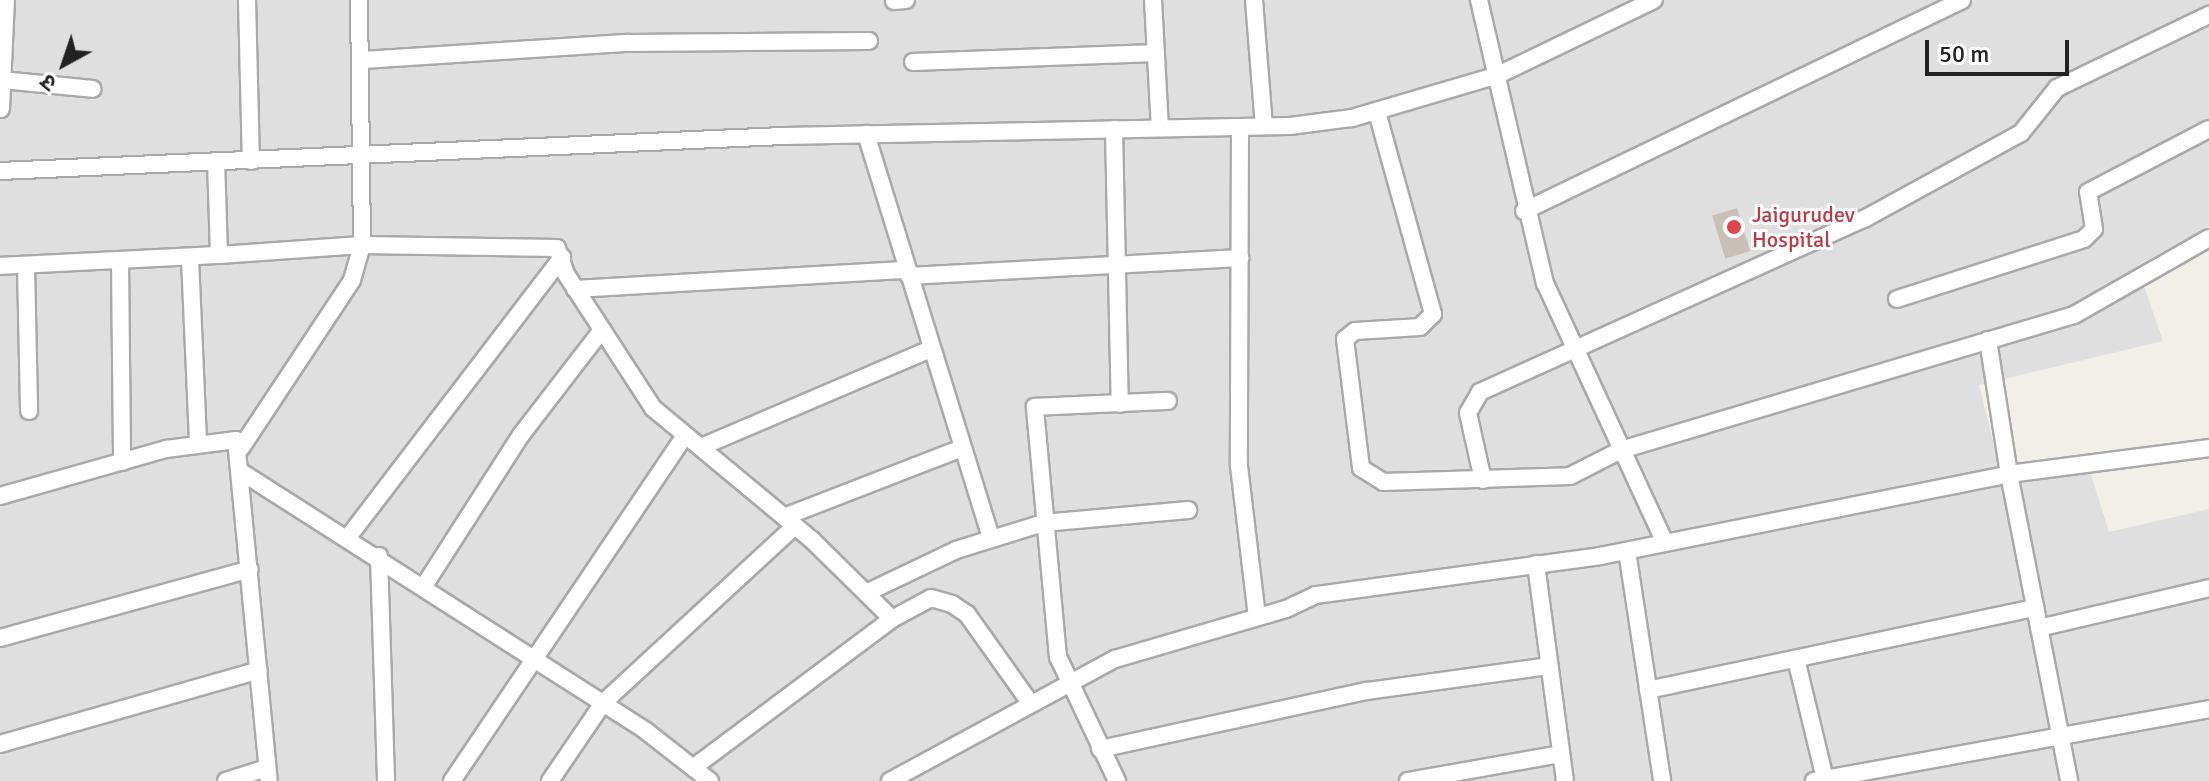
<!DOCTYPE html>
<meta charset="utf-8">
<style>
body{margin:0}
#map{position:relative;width:2209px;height:781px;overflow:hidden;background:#f2efe9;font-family:Signika,"Noto Sans Devanagari",sans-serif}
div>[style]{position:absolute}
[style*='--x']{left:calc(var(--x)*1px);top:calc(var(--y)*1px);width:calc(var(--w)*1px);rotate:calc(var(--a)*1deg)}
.residential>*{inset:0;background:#e0dfdf}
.building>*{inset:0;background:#c7bfb8;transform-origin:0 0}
.roads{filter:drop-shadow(2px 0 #a9a9a9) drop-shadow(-2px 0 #a9a9a9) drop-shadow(0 2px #a9a9a9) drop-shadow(0 -2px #a9a9a9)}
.minor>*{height:16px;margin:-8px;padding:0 8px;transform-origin:8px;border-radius:8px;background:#fff}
.dots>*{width:22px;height:22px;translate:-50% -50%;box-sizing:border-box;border:4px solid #fff;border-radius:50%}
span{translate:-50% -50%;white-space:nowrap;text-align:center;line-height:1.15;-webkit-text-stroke:6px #fff;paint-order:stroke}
.health-label{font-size:22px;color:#be3a42}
.left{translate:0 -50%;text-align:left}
.north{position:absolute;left:24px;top:24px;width:80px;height:80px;-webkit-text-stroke:6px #fff;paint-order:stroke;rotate:220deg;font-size:22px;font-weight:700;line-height:32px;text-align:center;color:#222}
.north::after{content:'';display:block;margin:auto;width:28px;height:36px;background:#222;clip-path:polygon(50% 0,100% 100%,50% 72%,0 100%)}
.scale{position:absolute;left:1925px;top:40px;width:144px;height:36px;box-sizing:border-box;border:4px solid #222;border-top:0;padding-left:10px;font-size:24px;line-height:28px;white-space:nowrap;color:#222;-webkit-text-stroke:6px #fff;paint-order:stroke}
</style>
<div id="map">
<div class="residential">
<div style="clip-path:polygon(0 0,2209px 0,2209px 226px,2137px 266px,2163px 341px,1979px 385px,2003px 481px,2088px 465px,2109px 532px,2209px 509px,2209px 781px,0 781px)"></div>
</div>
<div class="building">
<div style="left:1737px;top:208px;width:45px;height:26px;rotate:73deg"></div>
</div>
<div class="roads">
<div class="minor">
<div style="--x:247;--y:0;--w:161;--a:88.6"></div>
<div style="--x:1153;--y:0;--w:128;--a:86.9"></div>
<div style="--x:1254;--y:0;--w:126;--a:85.5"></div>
<div style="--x:1479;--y:0;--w:291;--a:76.9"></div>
<div style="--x:1545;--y:283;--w:286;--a:65.2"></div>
<div style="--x:894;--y:1;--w:12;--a:-5"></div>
<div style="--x:363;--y:60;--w:266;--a:-3.7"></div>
<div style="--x:628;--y:43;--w:241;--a:-0.5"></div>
<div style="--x:913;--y:62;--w:243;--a:-2.1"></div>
<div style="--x:2;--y:80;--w:91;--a:5.6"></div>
<div style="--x:1;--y:109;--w:109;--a:-87.4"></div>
<div style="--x:1377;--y:112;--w:210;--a:74.5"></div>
<div style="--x:1433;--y:314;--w:18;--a:135"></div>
<div style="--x:1420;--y:327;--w:65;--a:176.5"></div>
<div style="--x:1355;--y:331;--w:13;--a:141"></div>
<div style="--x:1345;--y:339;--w:130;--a:82.9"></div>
<div style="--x:1361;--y:468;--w:26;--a:32"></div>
<div style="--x:1383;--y:482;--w:187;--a:-1.8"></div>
<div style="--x:1570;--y:476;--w:57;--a:-27"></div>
<div style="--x:1621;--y:450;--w:473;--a:-16.6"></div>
<div style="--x:2074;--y:315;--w:155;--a:-29.7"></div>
<div style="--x:1240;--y:127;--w:339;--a:90.2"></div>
<div style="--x:1239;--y:466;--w:152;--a:83.2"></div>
<div style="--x:1114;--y:129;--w:275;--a:88.8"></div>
<div style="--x:866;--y:134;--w:424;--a:72.8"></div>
<div style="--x:0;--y:171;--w:785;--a:-2.56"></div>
<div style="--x:784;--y:136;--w:506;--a:-1.13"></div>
<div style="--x:1290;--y:126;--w:63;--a:-7.4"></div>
<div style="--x:1352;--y:118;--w:152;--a:-16.4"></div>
<div style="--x:1498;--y:75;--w:173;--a:-25.7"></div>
<div style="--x:1524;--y:211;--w:486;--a:-25.7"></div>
<div style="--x:219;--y:255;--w:143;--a:-4"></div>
<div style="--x:362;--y:245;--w:195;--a:0.9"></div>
<div style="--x:557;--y:248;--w:28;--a:71"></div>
<div style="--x:566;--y:274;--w:160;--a:57"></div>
<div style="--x:653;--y:408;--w:207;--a:39.7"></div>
<div style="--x:812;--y:540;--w:112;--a:44.6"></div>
<div style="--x:892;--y:619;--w:247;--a:143.2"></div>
<div style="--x:190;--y:258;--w:185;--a:87.5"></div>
<div style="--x:120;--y:261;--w:201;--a:89.4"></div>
<div style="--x:26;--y:265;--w:146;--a:88.8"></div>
<div style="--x:0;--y:266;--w:219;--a:-2.9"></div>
<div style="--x:219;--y:255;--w:93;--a:-91.8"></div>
<div style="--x:909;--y:276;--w:332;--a:-3.1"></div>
<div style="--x:575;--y:289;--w:333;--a:-3.3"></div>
<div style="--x:1897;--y:299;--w:196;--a:-17.8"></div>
<div style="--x:2084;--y:239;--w:14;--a:-45"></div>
<div style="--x:2094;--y:229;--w:37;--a:-99"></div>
<div style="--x:2088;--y:192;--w:136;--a:-27.5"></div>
<div style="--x:1988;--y:340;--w:136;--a:81.1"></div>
<div style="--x:2009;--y:474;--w:202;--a:-7.4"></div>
<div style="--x:701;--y:447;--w:250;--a:-23.1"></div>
<div style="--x:241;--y:448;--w:201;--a:-56.5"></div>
<div style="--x:352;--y:280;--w:36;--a:-74"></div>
<div style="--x:362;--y:245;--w:245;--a:-90.7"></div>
<div style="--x:243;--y:473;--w:479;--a:32.6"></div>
<div style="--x:646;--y:731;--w:81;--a:38"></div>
<div style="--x:1483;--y:480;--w:69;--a:-102.6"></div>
<div style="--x:1468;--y:413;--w:24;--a:-60"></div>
<div style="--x:1480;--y:392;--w:421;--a:-24.3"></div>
<div style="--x:1864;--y:219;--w:179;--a:-28.7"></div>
<div style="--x:2021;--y:133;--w:58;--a:-51.3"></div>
<div style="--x:2057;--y:88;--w:169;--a:-25.7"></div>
<div style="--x:0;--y:496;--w:173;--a:-15.8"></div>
<div style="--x:166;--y:449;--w:71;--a:-7.3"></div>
<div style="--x:236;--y:440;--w:343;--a:84.5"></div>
<div style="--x:784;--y:517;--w:191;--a:-21.2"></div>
<div style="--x:349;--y:536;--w:351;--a:-52.6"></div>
<div style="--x:1627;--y:551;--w:233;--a:81.3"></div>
<div style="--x:379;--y:556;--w:225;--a:88.2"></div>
<div style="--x:1536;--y:564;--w:219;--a:82.4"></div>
<div style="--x:424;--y:586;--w:179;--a:-57.3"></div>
<div style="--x:521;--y:435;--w:133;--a:-52.4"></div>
<div style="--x:866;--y:593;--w:100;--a:-25.5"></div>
<div style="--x:956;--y:550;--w:91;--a:-17.2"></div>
<div style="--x:1043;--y:523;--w:146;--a:-5.1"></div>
<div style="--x:892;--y:619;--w:44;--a:-28.3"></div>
<div style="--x:931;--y:598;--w:22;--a:16"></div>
<div style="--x:952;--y:604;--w:18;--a:34"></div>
<div style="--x:967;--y:614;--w:110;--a:54.6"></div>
<div style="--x:2039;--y:628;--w:175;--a:-13.2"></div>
<div style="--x:0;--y:638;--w:259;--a:-15.4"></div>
<div style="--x:1796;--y:659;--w:123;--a:76.4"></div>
<div style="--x:1648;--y:690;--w:396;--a:-12"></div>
<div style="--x:0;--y:744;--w:269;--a:-15.9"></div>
<div style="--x:1100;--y:749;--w:273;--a:-12.3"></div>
<div style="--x:1367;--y:691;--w:184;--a:-7.8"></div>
<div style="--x:226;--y:781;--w:43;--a:-17.6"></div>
<div style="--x:452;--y:781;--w:417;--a:-56"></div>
<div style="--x:550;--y:781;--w:94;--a:-55.8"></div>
<div style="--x:603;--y:703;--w:261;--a:-42.7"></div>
<div style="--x:890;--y:781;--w:256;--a:-28.5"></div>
<div style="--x:1115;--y:659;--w:178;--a:-16.3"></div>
<div style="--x:1286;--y:609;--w:33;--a:-25"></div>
<div style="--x:1316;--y:595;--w:287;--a:-7.8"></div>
<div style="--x:1600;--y:556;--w:417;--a:-11.3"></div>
<div style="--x:2009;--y:474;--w:313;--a:78.9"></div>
<div style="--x:1117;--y:781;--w:137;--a:-115.4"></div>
<div style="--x:1058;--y:657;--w:251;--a:-95.3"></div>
<div style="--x:1035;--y:407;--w:133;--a:-2.6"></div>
<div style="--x:1408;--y:781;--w:155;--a:-10"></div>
<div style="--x:1814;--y:781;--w:402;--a:-10.3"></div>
</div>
</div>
<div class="dots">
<div style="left:1734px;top:227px;background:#e0444e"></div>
</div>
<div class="health-label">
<span class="left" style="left:1752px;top:227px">Jaigurudev<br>Hospital</span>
</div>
<div class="north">उ</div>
<div class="scale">50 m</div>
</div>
